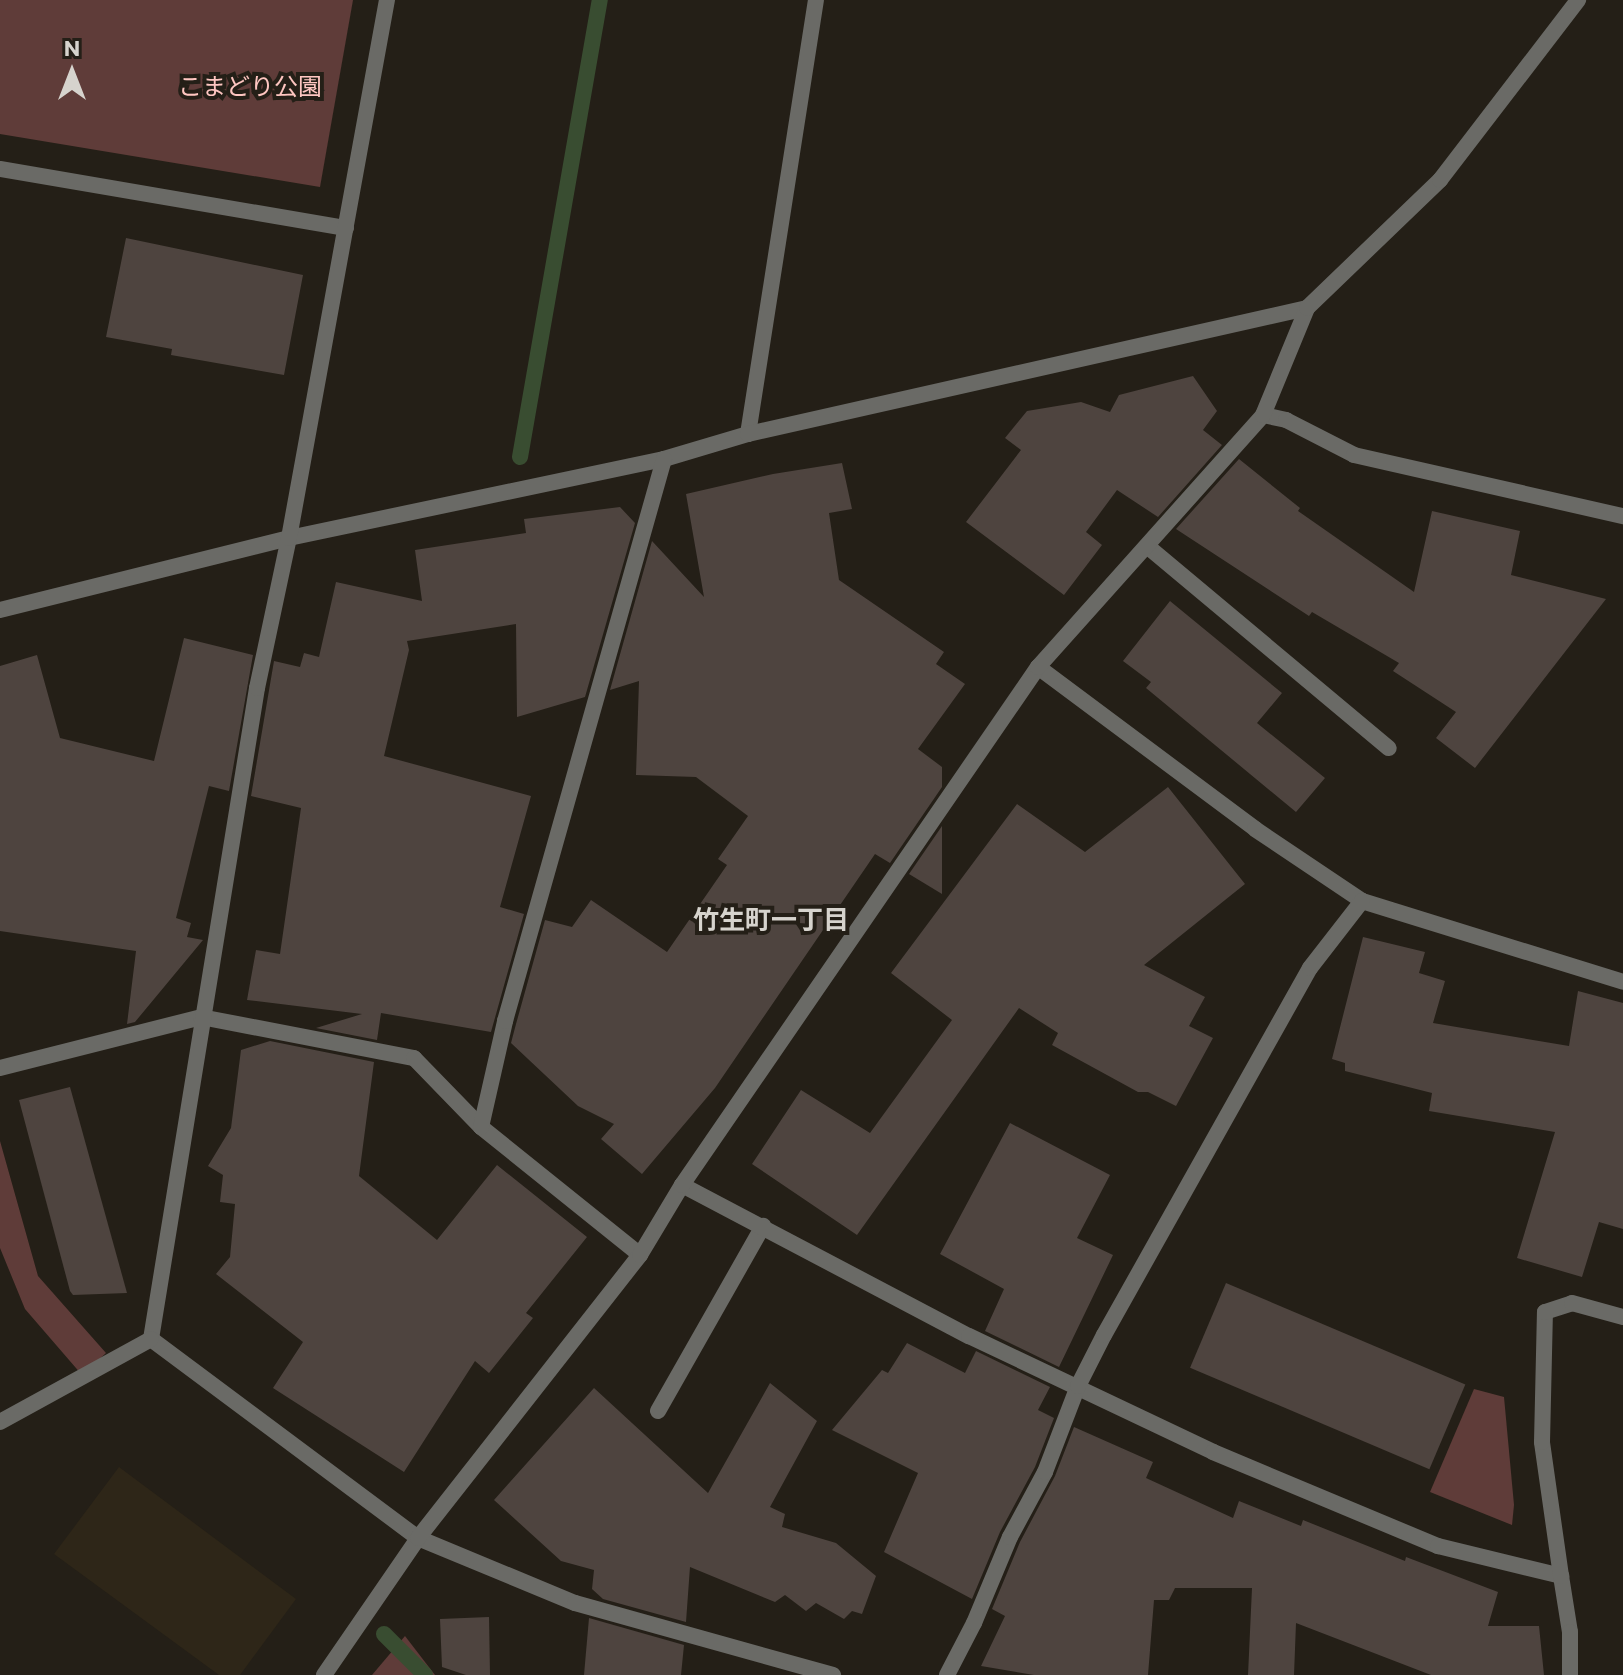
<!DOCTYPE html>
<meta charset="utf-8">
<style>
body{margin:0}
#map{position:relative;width:1623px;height:1675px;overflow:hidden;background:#241f17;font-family:Commissioner,"Noto Sans JP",sans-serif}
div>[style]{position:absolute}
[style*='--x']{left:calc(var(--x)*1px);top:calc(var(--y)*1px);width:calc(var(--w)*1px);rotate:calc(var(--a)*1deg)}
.built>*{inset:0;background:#2e2618}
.green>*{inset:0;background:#5f3c39}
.stream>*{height:16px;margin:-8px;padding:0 8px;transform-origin:8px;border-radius:8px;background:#394d31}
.building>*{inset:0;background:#4e443f;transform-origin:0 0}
.lane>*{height:16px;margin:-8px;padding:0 8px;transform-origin:8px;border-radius:8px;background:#6a6a66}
.street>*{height:16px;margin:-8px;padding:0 8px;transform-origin:8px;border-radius:8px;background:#6a6a66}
span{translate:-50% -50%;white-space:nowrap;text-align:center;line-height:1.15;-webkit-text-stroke:8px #241f17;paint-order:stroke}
.park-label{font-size:24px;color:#fec6c1}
.neighbourhood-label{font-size:26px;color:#d6d3cd;font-weight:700}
.north{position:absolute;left:32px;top:32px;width:80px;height:80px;-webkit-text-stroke:6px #241f17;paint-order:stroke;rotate:0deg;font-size:22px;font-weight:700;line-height:32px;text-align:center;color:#d6d3cd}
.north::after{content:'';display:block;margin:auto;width:28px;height:36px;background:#d6d3cd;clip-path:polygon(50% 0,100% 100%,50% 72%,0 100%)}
</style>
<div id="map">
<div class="built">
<div style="clip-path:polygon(119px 1467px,296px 1599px,240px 1675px,219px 1675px,54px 1554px)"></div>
</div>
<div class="green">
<div style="clip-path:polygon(0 0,353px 0,320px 187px,0 134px)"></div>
<div style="clip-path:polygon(0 1141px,38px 1276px,106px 1353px,82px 1375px,25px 1309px,0 1248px)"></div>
<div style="clip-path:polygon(1474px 1389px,1504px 1397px,1514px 1505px,1512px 1525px,1430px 1492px)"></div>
<div style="clip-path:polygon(405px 1636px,435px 1675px,372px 1675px)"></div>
</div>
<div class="stream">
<div style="--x:520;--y:457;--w:464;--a:-80.1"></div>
<div style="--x:384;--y:1634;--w:58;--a:45"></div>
</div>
<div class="building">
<div style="clip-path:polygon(126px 238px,303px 275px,284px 375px,171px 355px,172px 349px,106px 337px)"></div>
<div style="clip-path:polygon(1193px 376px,1217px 411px,1203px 430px,1222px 445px,1158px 517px,1117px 490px,1086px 532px,1102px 545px,1064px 595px,966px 522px,1021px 450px,1005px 438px,1027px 411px,1081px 402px,1110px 412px,1119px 395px)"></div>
<div style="clip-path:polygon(1239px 459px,1300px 508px,1298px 511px,1414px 592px,1432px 511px,1520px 531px,1511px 575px,1606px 599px,1475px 768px,1436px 738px,1456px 712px,1393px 671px,1399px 663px,1312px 612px,1309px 616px,1176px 529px)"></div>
<div style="clip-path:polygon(842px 463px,852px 509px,829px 513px,839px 580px,944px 652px,936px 664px,965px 684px,918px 749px,942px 767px,942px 787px,890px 863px,875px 854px,715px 1088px,642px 1174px,601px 1139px,614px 1124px,578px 1106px,511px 1043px,516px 1024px,545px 920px,572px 927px,591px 900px,667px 952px,727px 865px,718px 859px,748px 816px,696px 777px,636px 775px,639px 681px,610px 690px,652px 541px,704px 597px,686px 494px,773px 474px)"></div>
<div style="clip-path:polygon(620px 507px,635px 523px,585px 697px,517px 717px,516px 624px,407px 641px,409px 650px,384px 756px,531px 796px,500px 907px,524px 914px,491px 1032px,381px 1013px,377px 1040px,316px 1028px,362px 1014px,247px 1000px,256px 950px,280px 954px,301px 808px,251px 796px,274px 661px,300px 667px,304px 653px,319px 657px,336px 582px,422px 601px,415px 550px,526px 533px,524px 519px)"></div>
<div style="clip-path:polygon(1170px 601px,1282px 693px,1257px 723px,1325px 778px,1296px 812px,1146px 688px,1151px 682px,1123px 661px)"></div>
<div style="clip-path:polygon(184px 638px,253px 655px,229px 791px,209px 786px,176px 918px,191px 923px,187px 937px,203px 940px,135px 1022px,127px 1024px,136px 951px,0 931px,0 666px,37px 655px,60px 738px,154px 761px)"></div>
<div style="clip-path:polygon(1168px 787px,1245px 884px,1144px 965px,1205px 997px,1189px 1026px,1213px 1038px,1176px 1106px,1148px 1092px,1138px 1092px,1052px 1045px,1058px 1033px,1019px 1008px,857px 1235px,752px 1164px,801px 1090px,870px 1133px,952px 1020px,891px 973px,1017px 804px,1085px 852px)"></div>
<div style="clip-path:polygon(942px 826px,942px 894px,909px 874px)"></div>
<div style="clip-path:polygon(1363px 937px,1425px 952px,1419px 973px,1445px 981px,1433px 1023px,1569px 1046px,1578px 991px,1623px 1003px,1623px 1229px,1599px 1222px,1582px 1277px,1517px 1258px,1555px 1132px,1429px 1111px,1432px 1093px,1345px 1071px,1345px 1063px,1332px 1059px)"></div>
<div style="clip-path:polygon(270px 1041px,374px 1062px,359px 1176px,437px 1240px,497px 1165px,587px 1237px,526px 1313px,533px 1318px,489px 1373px,475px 1361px,404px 1472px,273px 1388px,303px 1342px,216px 1274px,230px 1257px,235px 1204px,220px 1202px,223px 1175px,208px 1166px,231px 1128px,241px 1050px)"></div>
<div style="clip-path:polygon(70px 1087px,127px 1293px,73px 1295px,70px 1291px,19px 1100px)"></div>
<div style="clip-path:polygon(1010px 1123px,1110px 1175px,1077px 1238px,1113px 1255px,1059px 1367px,985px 1331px,1004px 1289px,940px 1254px)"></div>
<div style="left:1226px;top:1283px;width:260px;height:92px;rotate:23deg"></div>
<div style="clip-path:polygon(907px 1343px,965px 1373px,976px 1351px,1050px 1387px,1038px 1410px,1054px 1418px,1035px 1467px,1000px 1532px,972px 1599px,884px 1552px,918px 1473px,832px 1430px,882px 1370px,888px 1373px)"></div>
<div style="clip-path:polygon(770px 1383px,817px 1421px,770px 1507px,785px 1514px,782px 1527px,836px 1543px,876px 1576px,862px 1614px,852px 1611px,844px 1619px,816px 1603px,806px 1611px,785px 1595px,775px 1602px,690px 1567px,686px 1622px,603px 1599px,592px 1589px,594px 1570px,561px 1561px,494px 1500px,594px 1388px,708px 1493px)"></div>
<div style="clip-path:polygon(1074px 1427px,1153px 1462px,1146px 1478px,1233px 1518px,1239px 1501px,1301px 1526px,1303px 1520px,1405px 1561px,1406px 1557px,1498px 1592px,1488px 1626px,1539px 1626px,1544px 1675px,1431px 1675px,1296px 1623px,1294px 1675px,1248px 1675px,1252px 1588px,1175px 1588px,1169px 1600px,1154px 1600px,1148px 1675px,1034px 1675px,981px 1666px,1005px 1616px,992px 1609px,1020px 1542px,1055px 1476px)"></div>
<div style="clip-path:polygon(489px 1617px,490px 1675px,466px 1675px,442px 1667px,440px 1619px)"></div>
<div style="clip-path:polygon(589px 1618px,684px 1645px,681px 1675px,584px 1675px)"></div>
</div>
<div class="lane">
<div style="--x:658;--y:1411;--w:213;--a:-60.4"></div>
</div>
<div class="street">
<div style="--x:0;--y:169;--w:351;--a:9.7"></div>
<div style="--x:1263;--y:415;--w:24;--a:12"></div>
<div style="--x:1286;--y:420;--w:76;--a:27.2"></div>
<div style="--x:1354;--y:455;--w:276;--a:12.8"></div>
<div style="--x:748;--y:434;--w:439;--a:-81.1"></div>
<div style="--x:1147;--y:546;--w:315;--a:39.9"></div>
<div style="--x:0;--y:610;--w:298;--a:-14"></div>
<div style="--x:289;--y:538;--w:383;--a:-11.9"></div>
<div style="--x:664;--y:459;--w:88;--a:-16.6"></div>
<div style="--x:748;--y:434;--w:573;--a:-12.7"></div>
<div style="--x:1038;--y:667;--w:271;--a:36.7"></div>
<div style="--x:1255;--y:829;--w:129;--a:33.9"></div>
<div style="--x:1362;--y:901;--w:273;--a:17.2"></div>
<div style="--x:0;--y:1068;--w:207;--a:-14.2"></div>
<div style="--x:201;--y:1017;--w:217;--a:10.9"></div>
<div style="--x:414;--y:1058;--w:96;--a:45.8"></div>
<div style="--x:481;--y:1127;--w:204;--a:38.8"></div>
<div style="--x:481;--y:1127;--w:109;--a:-77.2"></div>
<div style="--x:505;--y:1021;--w:584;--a:-74.2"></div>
<div style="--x:682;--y:1185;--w:324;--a:27.8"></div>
<div style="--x:969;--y:1336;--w:270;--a:25.4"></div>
<div style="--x:1213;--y:1452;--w:244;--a:22.7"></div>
<div style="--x:1438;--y:1546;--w:127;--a:13.7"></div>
<div style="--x:1561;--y:1576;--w:57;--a:80.9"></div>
<div style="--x:1570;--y:1632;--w:43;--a:90"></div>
<div style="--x:151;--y:1339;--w:660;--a:-80.75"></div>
<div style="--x:257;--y:688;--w:153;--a:-78"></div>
<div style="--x:289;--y:538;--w:547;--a:-79.68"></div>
<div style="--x:151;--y:1339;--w:333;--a:36.7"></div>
<div style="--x:418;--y:1538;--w:170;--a:22.5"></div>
<div style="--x:575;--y:1603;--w:268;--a:15.6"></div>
<div style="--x:0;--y:1422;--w:172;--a:-28.8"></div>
<div style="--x:1561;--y:1576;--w:135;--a:-98.1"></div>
<div style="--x:1542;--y:1442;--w:130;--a:-88.7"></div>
<div style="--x:1545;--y:1312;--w:28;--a:-18"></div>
<div style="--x:1572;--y:1303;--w:53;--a:15.4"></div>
<div style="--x:324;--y:1675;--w:166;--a:-55.5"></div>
<div style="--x:418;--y:1538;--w:360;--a:-51.9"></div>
<div style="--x:640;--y:1255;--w:82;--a:-59"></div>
<div style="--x:682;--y:1185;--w:629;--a:-55.5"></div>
<div style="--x:1038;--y:667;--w:338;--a:-48.2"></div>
<div style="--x:1263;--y:415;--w:116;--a:-67.6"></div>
<div style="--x:1307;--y:308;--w:185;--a:-43.9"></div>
<div style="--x:1440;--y:180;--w:227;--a:-52.5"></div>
<div style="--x:947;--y:1675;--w:59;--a:-62.6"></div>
<div style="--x:974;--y:1623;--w:93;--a:-67.3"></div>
<div style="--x:1010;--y:1537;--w:74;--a:-61.7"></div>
<div style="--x:1045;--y:1472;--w:92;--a:-69"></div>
<div style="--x:1078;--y:1386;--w:57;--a:-63"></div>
<div style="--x:1104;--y:1335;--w:421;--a:-60.7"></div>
<div style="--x:1310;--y:968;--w:85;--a:-52.2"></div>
</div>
<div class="park-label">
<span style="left:250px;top:86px">こまどり公園</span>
</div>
<div class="neighbourhood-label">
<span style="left:771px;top:919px">竹生町一丁目</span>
</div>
<div class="north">N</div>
</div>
